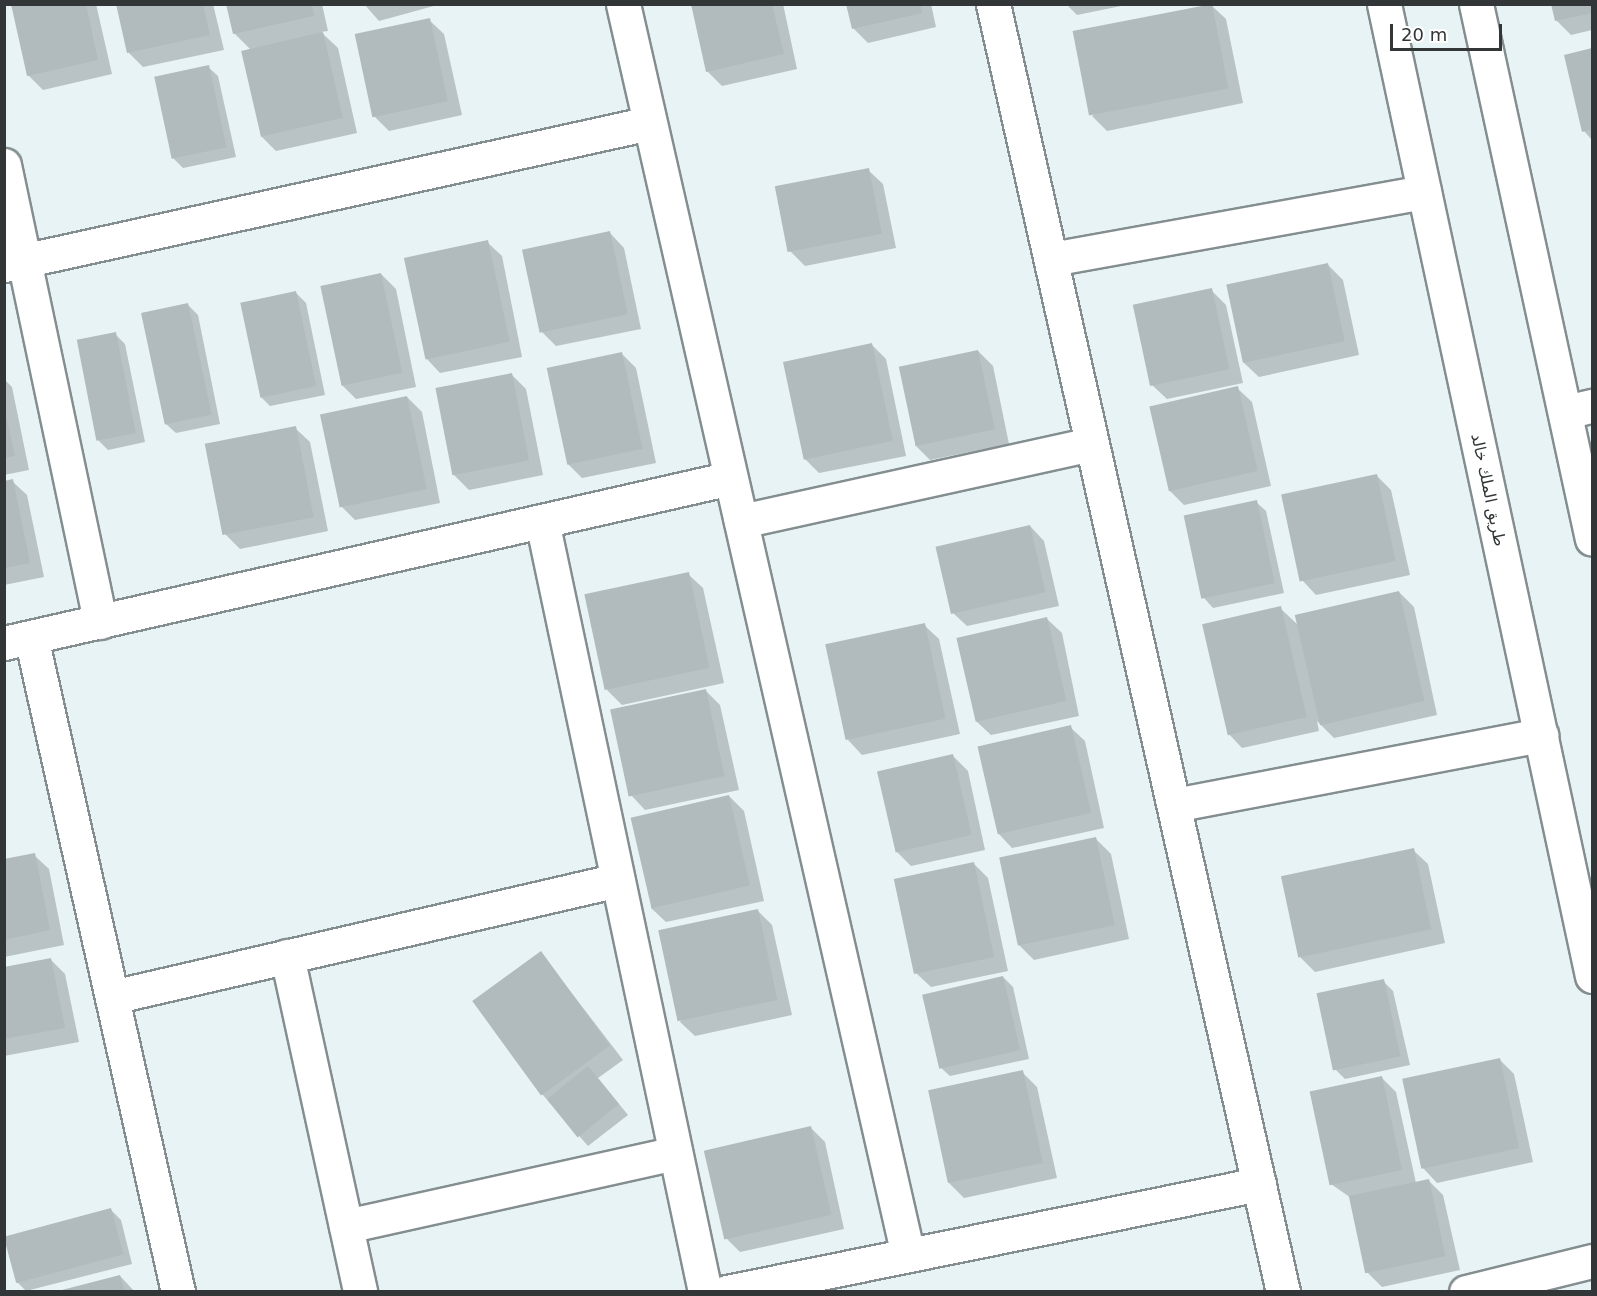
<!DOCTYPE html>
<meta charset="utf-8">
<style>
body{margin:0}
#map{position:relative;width:1597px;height:1296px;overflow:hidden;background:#e8f3f5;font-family:"DejaVu Sans",Vazirmatn,sans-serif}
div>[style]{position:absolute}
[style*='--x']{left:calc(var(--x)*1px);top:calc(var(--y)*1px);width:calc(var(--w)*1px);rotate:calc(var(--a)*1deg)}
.shadow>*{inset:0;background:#0003}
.building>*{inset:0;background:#b1bbbd;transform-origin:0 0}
.roads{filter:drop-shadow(2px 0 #848e90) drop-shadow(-2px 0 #848e90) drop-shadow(0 2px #848e90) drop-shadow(0 -2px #848e90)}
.minor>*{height:33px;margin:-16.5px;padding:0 16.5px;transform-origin:16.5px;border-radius:16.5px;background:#fff}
.secondary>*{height:33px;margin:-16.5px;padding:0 16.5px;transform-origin:16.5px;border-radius:16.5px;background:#fff}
span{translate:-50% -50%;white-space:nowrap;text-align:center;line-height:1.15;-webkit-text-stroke:6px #fff;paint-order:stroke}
.street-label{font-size:16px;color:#323637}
.frame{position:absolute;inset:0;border:6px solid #323637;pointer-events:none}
.scale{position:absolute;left:1390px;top:24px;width:112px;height:27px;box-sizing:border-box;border:3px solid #323637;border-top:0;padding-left:8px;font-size:18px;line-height:21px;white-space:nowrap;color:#323637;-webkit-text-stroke:4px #fff;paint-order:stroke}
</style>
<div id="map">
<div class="shadow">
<div style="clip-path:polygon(12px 4px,96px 4px,112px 74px,43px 90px,28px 75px)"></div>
<div style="clip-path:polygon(118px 4px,213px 4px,224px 50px,143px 67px,129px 53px)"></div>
<div style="clip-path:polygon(228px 4px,322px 4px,328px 31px,321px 32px,338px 48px,357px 133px,276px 151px,261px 136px,251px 50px,234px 33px)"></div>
<div style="clip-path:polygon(441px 4px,379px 21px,364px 4px)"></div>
<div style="clip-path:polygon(692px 4px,783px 4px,797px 69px,722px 86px,707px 71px)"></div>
<div style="clip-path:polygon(848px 4px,931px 4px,936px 27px,868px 43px,853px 28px)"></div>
<div style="clip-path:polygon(1066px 4px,1131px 4px,1077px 15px)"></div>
<div style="clip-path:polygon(1553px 4px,1592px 4px,1592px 30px,1571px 35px,1557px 21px)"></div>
<div style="clip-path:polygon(1211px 5px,1226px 19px,1243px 103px,1107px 131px,1092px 116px)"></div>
<div style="clip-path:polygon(429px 20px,444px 34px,462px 115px,389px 131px,375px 117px,356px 36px)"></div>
<div style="clip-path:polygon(1592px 50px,1592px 140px,1584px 131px,1566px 56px)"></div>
<div style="clip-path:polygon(208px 67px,218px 76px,236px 157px,183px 168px,173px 158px)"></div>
<div style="clip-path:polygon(868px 170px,883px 184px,896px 248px,805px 266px,790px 251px)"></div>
<div style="clip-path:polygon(610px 233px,624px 248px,641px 329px,556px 346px,541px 331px)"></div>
<div style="clip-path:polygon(487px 242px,502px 256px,522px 357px,440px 373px,426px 358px)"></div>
<div style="clip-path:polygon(1328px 265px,1343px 280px,1359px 355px,1259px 377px,1244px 363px,1228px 286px)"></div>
<div style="clip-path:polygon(381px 274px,396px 289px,416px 387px,356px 399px,341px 384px)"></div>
<div style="clip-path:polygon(1211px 290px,1226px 305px,1243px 383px,1167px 399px,1152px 385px)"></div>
<div style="clip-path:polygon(296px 293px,306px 303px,325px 395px,270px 406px,260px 396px)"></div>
<div style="clip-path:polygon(188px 305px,198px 315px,220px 424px,176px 433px,166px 424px,143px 313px)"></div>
<div style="clip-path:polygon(115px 334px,125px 344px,145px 442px,108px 450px,98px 440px)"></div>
<div style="clip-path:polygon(872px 345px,886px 359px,906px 456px,819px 473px,804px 458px)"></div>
<div style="clip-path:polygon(978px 351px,993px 366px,1009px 444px,930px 460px,915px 445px)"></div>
<div style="clip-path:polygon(622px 354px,636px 368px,656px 463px,582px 478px,567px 463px)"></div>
<div style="clip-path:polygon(511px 374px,526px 389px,543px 475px,469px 490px,454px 475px)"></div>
<div style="clip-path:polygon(4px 379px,12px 387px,29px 470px,4px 475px)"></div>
<div style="clip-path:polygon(1237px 388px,1252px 402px,1271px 486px,1184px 505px,1169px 490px)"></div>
<div style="clip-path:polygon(407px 397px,422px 412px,440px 503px,355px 520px,340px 505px)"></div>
<div style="clip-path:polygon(295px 428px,310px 442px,328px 531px,240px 549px,225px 534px)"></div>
<div style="clip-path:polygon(1376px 475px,1391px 490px,1410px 575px,1316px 595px,1302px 580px)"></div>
<div style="clip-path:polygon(12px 481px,27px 495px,44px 577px,4px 585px,4px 482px)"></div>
<div style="clip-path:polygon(1256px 502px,1266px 511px,1284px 593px,1213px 608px,1204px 598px)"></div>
<div style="clip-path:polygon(1030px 526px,1044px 541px,1059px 606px,967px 626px,952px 612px)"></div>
<div style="clip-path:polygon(688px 574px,703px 588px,724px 683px,622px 705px,607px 690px)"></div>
<div style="clip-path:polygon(1399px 592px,1414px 607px,1437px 715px,1334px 738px,1317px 721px,1319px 731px,1242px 748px,1228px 733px,1280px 608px,1298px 625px)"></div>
<div style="clip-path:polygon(1047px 619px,1062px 633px,1079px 716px,991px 735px,976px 721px)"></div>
<div style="clip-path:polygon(924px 625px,939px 639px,960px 734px,862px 755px,848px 740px)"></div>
<div style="clip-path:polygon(705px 690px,720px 705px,739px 790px,645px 810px,631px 795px)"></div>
<div style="clip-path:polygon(1070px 727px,1085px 741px,1104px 828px,1012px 848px,998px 833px)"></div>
<div style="clip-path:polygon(953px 756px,968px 771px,985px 850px,911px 866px,896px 851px)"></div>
<div style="clip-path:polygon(729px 796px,744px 811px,764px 901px,666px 922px,651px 908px)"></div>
<div style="clip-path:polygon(1096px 839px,1111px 854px,1129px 939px,1034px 960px,1019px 945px)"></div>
<div style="clip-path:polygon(1413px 850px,1428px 864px,1445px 943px,1315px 972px,1300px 957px)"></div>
<div style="clip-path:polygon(34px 855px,49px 869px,64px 945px,4px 957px,4px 861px)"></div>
<div style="clip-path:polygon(973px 863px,988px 878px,1008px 971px,931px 987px,916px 973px,895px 880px)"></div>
<div style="clip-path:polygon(757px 910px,772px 925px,792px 1015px,695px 1036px,680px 1022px)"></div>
<div style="clip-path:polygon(541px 953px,623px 1060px,598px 1078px,628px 1115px,588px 1146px,542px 1094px)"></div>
<div style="clip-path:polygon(50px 959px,65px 974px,79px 1042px,4px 1056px,4px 969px)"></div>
<div style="clip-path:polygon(1003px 977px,1013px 987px,1029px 1059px,950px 1076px,940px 1067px)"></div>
<div style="clip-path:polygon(1383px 981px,1393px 991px,1410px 1065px,1345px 1079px,1335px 1069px)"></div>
<div style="clip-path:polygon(1499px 1059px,1514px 1074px,1533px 1162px,1437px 1183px,1423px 1168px)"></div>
<div style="clip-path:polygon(1022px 1072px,1037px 1087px,1057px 1178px,964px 1198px,949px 1183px)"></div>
<div style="clip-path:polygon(1382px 1078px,1396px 1092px,1416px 1183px,1428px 1180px,1443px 1195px,1460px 1270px,1382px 1287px,1367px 1272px,1351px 1198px,1331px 1184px)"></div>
<div style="clip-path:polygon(810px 1127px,825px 1142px,844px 1229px,740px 1252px,725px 1237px)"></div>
<div style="clip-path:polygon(111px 1210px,121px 1220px,132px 1264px,26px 1291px,16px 1281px)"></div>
<div style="clip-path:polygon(120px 1276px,135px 1292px,61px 1292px)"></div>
</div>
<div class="building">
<div style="clip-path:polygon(11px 4px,86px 4px,98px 60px,27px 76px)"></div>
<div style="clip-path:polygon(116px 4px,203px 4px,210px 35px,127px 53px)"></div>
<div style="clip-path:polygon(226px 4px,312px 4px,314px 16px,233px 34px)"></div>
<div style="clip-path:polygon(691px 4px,772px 4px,784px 54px,706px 72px)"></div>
<div style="clip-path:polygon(846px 4px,920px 4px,922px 13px,852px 29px)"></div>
<div style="left:1212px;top:4px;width:86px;height:142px;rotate:79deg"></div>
<div style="clip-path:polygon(1551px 4px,1592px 4px,1592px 13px,1555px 21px)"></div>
<div style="left:430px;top:18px;width:85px;height:77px;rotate:78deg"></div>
<div style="left:323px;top:32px;width:88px;height:84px;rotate:77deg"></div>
<div style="clip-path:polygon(1592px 48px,1592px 129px,1582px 132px,1564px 55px)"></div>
<div style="left:209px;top:65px;width:84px;height:56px;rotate:78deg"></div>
<div style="left:869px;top:168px;width:67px;height:96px;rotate:79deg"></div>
<div style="left:610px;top:231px;width:85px;height:90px;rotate:78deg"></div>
<div style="left:488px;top:240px;width:104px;height:86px;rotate:78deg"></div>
<div style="left:1328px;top:263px;width:80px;height:104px;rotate:78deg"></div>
<div style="left:381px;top:273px;width:102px;height:62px;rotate:78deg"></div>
<div style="left:1212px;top:288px;width:83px;height:81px;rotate:78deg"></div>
<div style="left:296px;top:291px;width:97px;height:57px;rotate:78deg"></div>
<div style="left:188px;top:303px;width:114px;height:48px;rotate:78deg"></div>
<div style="left:116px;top:332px;width:103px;height:40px;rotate:79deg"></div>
<div style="left:872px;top:343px;width:100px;height:91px;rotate:78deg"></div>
<div style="left:978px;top:350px;width:81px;height:81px;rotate:78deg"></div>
<div style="left:622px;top:352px;width:99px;height:77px;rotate:78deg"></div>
<div style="left:512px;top:373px;width:89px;height:78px;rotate:79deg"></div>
<div style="left:1238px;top:386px;width:87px;height:91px;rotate:77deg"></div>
<div style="left:407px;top:396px;width:95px;height:89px;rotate:78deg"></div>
<div style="clip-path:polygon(4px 408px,15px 456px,4px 458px)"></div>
<div style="left:296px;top:426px;width:93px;height:93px;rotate:79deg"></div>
<div style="left:1377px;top:474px;width:89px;height:98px;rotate:78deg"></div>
<div style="clip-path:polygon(13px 479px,30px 563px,4px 568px,4px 481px)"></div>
<div style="left:1257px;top:500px;width:85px;height:75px;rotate:78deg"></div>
<div style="left:1030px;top:525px;width:69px;height:97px;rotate:77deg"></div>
<div style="left:689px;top:572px;width:98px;height:107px;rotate:78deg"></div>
<div style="left:1399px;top:591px;width:113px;height:107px;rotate:77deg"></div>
<div style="left:1281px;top:606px;width:114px;height:81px;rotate:77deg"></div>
<div style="left:1047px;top:617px;width:86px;height:93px;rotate:77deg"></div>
<div style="left:925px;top:623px;width:98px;height:102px;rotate:78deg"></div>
<div style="left:706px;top:689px;width:89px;height:98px;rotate:78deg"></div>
<div style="left:1071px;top:725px;width:90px;height:96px;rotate:77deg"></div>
<div style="left:953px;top:754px;width:83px;height:78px;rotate:77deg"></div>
<div style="left:729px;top:795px;width:93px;height:101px;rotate:77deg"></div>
<div style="left:1096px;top:837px;width:90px;height:99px;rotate:78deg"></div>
<div style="left:1414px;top:848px;width:83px;height:136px;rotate:78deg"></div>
<div style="clip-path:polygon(35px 853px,50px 930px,4px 940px,4px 859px)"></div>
<div style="left:974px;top:862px;width:97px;height:82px;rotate:78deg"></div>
<div style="left:758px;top:909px;width:93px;height:102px;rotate:78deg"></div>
<div style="left:541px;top:951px;width:117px;height:85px;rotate:54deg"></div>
<div style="clip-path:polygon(51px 958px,65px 1028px,4px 1039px,4px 967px)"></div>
<div style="left:1003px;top:976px;width:76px;height:83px;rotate:77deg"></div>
<div style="left:1384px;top:979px;width:79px;height:69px;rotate:78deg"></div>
<div style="left:1500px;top:1058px;width:92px;height:100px;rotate:78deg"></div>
<div style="left:588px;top:1066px;width:49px;height:53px;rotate:51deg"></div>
<div style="left:1023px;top:1070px;width:95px;height:97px;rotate:78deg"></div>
<div style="left:1382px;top:1076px;width:96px;height:74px;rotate:78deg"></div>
<div style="left:811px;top:1126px;width:91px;height:110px;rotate:77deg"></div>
<div style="left:1429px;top:1179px;width:79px;height:82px;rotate:78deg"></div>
<div style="left:111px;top:1208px;width:48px;height:111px;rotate:75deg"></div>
<div style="clip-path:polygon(120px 1275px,125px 1292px,58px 1292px,58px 1291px)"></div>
</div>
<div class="roads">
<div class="minor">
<div style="--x:623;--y:4;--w:1283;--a:77.17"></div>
<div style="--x:993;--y:4;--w:1320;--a:77.31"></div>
<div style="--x:4;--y:165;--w:467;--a:78.1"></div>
<div style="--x:1051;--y:259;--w:379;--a:-10.2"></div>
<div style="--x:4;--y:265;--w:661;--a:-12.4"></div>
<div style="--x:1565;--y:412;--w:28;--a:-13"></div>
<div style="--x:542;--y:521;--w:788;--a:78.06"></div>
<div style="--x:741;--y:521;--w:359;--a:-12.4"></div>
<div style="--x:31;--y:637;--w:671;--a:77.35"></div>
<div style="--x:4;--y:643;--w:745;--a:-12.79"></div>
<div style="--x:1174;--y:805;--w:374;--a:-10.8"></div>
<div style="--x:287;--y:956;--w:344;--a:77.7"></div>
<div style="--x:112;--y:997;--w:519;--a:-13.02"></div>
<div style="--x:346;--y:1226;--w:337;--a:-12.5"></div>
<div style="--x:727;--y:1292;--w:543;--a:-11.48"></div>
<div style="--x:1466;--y:1292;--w:130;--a:-13.8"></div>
</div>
<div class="secondary">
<div style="--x:1384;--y:4;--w:994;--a:77.92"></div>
<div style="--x:1476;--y:4;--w:547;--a:77.77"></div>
</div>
</div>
<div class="street-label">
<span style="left:1488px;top:490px;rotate:78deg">طريق الملك خالد</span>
</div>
<div class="frame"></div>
<div class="scale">20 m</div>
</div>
